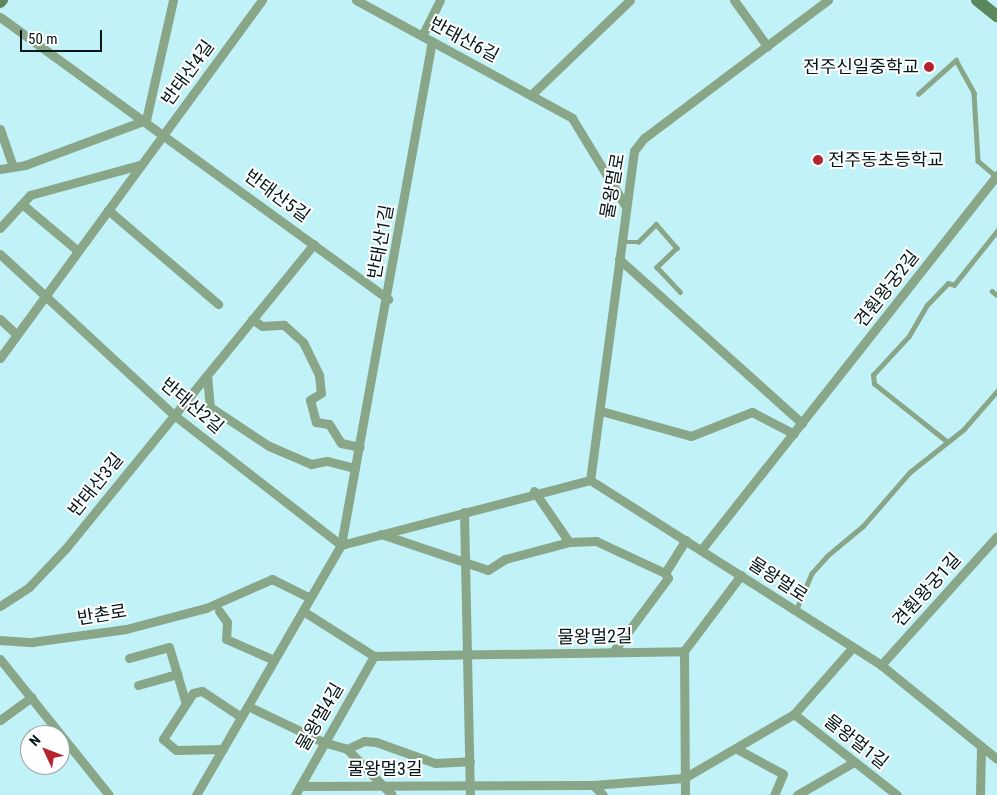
<!DOCTYPE html>
<meta charset="utf-8">
<style>
body{margin:0}
#map{position:relative;width:997px;height:795px;overflow:hidden;background:#c0f2f7;font-family:"Roboto Condensed","Noto Sans KR",sans-serif}
div>[style]{position:absolute}
[style*='--x']{left:calc(var(--x)*1px);top:calc(var(--y)*1px);width:calc(var(--w)*1px);rotate:calc(var(--a)*1deg)}
.lane>*{height:4.5px;margin:-2.25px;padding:0 2.25px;transform-origin:2.25px;border-radius:2.25px;background:#8aa689}
.street>*{height:9px;margin:-4.5px;padding:0 4.5px;transform-origin:4.5px;border-radius:4.5px;background:#8aa689}
.secondary>*{height:12px;margin:-6px;padding:0 6px;transform-origin:6px;border-radius:6px;background:#5c865c}
.dots>*{width:14px;height:14px;translate:-50% -50%;box-sizing:border-box;border:2px solid #fff;border-radius:50%}
span{translate:-50% -50%;white-space:nowrap;text-align:center;line-height:1.15;-webkit-text-stroke:4px #fff;paint-order:stroke}
.street-label{font-size:18px;color:#041618}
.poi-label{font-size:18px;color:#041618}
.right{translate:-100% -50%;text-align:right}
.left{translate:0 -50%;text-align:left}
.north{position:absolute;left:20px;top:725px;width:50px;height:50px;box-sizing:border-box;background:#fff;border:1px solid #9ba2a3;border-radius:50%;rotate:313deg;font-size:14px;font-weight:700;line-height:20px;text-align:center;color:#041618}
.north::after{content:'';display:block;margin:auto;width:18px;height:22px;background:#b6252d;clip-path:polygon(50% 0,100% 100%,50% 72%,0 100%)}
.scale{position:absolute;left:20px;top:30px;width:82px;height:22px;box-sizing:border-box;border:2px solid #041618;border-top:0;padding-left:6px;font-size:15px;line-height:18px;white-space:nowrap;color:#041618;-webkit-text-stroke:4px #fff;paint-order:stroke}
</style>
<div id="map">
<div class="lane">
<div style="--x:918;--y:94;--w:51;--a:-41.8"></div>
<div style="--x:956;--y:60;--w:38;--a:61"></div>
<div style="--x:974;--y:93;--w:68;--a:86.6"></div>
<div style="--x:978;--y:161;--w:23;--a:40"></div>
<div style="--x:621;--y:242;--w:17;--a:0"></div>
<div style="--x:638;--y:242;--w:25;--a:-45"></div>
<div style="--x:656;--y:224;--w:32;--a:49"></div>
<div style="--x:677;--y:248;--w:28;--a:136"></div>
<div style="--x:657;--y:267;--w:34;--a:47"></div>
<div style="--x:992;--y:291;--w:6;--a:39"></div>
<div style="--x:947;--y:442;--w:93;--a:-141.5"></div>
<div style="--x:874;--y:384;--w:9;--a:-96"></div>
<div style="--x:873;--y:375;--w:53;--a:-47.3"></div>
<div style="--x:909;--y:336;--w:36;--a:-60"></div>
<div style="--x:927;--y:305;--w:30;--a:-46"></div>
<div style="--x:948;--y:283;--w:6;--a:18"></div>
<div style="--x:954;--y:285;--w:69;--a:-51.5"></div>
<div style="--x:796;--y:610;--w:39;--a:-67"></div>
<div style="--x:811;--y:574;--w:24;--a:-48"></div>
<div style="--x:827;--y:556;--w:47;--a:-39.8"></div>
<div style="--x:863;--y:526;--w:72;--a:-49"></div>
<div style="--x:910;--y:472;--w:69;--a:-38.5"></div>
<div style="--x:964;--y:429;--w:50;--a:-49"></div>
</div>
<div class="street">
<div style="--x:356;--y:0;--w:246;--a:28.6"></div>
<div style="--x:572;--y:118;--w:102;--a:58.7"></div>
<div style="--x:734;--y:0;--w:57;--a:54.3"></div>
<div style="--x:828;--y:0;--w:230;--a:143.1"></div>
<div style="--x:644;--y:138;--w:16;--a:128"></div>
<div style="--x:634;--y:151;--w:332;--a:97.6"></div>
<div style="--x:590;--y:480;--w:345;--a:32.4"></div>
<div style="--x:881;--y:665;--w:149;--a:39"></div>
<div style="--x:0;--y:17;--w:480;--a:36"></div>
<div style="--x:422;--y:36;--w:40;--a:-63.4"></div>
<div style="--x:531;--y:95;--w:137;--a:-43.8"></div>
<div style="--x:0;--y:129;--w:40;--a:71.1"></div>
<div style="--x:0;--y:169;--w:25;--a:-9"></div>
<div style="--x:25;--y:165;--w:129;--a:-20.4"></div>
<div style="--x:146;--y:120;--w:123;--a:-77.3"></div>
<div style="--x:22;--y:204;--w:73;--a:40"></div>
<div style="--x:108;--y:210;--w:145;--a:40.5"></div>
<div style="--x:0;--y:228;--w:45;--a:-47.7"></div>
<div style="--x:30;--y:195;--w:114;--a:-15.3"></div>
<div style="--x:0;--y:254;--w:237;--a:42.8"></div>
<div style="--x:174;--y:415;--w:212;--a:37.9"></div>
<div style="--x:341;--y:545;--w:257;--a:-14.6"></div>
<div style="--x:619;--y:259;--w:246;--a:41.9"></div>
<div style="--x:0;--y:319;--w:23;--a:43"></div>
<div style="--x:252;--y:319;--w:12;--a:35"></div>
<div style="--x:262;--y:326;--w:22;--a:-3"></div>
<div style="--x:284;--y:325;--w:25;--a:42"></div>
<div style="--x:303;--y:342;--w:37;--a:64"></div>
<div style="--x:319;--y:375;--w:18;--a:84"></div>
<div style="--x:321;--y:393;--w:13;--a:148"></div>
<div style="--x:310;--y:400;--w:23;--a:75"></div>
<div style="--x:316;--y:422;--w:13;--a:9"></div>
<div style="--x:329;--y:424;--w:22;--a:58"></div>
<div style="--x:341;--y:443;--w:19;--a:12"></div>
<div style="--x:0;--y:358;--w:444;--a:-53.8"></div>
<div style="--x:207;--y:375;--w:32;--a:85"></div>
<div style="--x:210;--y:407;--w:71;--a:33.5"></div>
<div style="--x:269;--y:446;--w:46;--a:23.2"></div>
<div style="--x:311;--y:464;--w:16;--a:-11"></div>
<div style="--x:327;--y:461;--w:29;--a:14"></div>
<div style="--x:601;--y:411;--w:93;--a:15.5"></div>
<div style="--x:691;--y:436;--w:66;--a:-21.5"></div>
<div style="--x:752;--y:412;--w:47;--a:27.6"></div>
<div style="--x:534;--y:491;--w:62;--a:55.5"></div>
<div style="--x:464;--y:512;--w:283;--a:88.8"></div>
<div style="--x:381;--y:534;--w:113;--a:18.6"></div>
<div style="--x:488;--y:570;--w:20;--a:-33"></div>
<div style="--x:505;--y:559;--w:66;--a:-14.9"></div>
<div style="--x:569;--y:542;--w:27;--a:-2"></div>
<div style="--x:596;--y:541;--w:76;--a:24.9"></div>
<div style="--x:701;--y:550;--w:478;--a:-51.7"></div>
<div style="--x:0;--y:606;--w:35;--a:-33"></div>
<div style="--x:29;--y:587;--w:54;--a:-46.5"></div>
<div style="--x:66;--y:548;--w:392;--a:-50.8"></div>
<div style="--x:219;--y:611;--w:14;--a:54"></div>
<div style="--x:227;--y:622;--w:17;--a:93"></div>
<div style="--x:226;--y:639;--w:52;--a:23.6"></div>
<div style="--x:303;--y:611;--w:84;--a:32.4"></div>
<div style="--x:0;--y:640;--w:32;--a:4"></div>
<div style="--x:32;--y:642;--w:95;--a:-7.9"></div>
<div style="--x:126;--y:629;--w:83;--a:-14.7"></div>
<div style="--x:206;--y:608;--w:72;--a:-23.7"></div>
<div style="--x:272;--y:579;--w:42;--a:26.6"></div>
<div style="--x:613;--y:652;--w:92;--a:-53.4"></div>
<div style="--x:668;--y:578;--w:6;--a:-121"></div>
<div style="--x:665;--y:573;--w:39;--a:-58"></div>
<div style="--x:374;--y:656;--w:310;--a:-0.9"></div>
<div style="--x:129;--y:658;--w:41;--a:-15.4"></div>
<div style="--x:169;--y:647;--w:59;--a:73.4"></div>
<div style="--x:0;--y:659;--w:174;--a:51.3"></div>
<div style="--x:881;--y:665;--w:173;--a:-48"></div>
<div style="--x:138;--y:685;--w:41;--a:-15.8"></div>
<div style="--x:248;--y:706;--w:83;--a:25.6"></div>
<div style="--x:323;--y:742;--w:25;--a:16"></div>
<div style="--x:347;--y:749;--w:19;--a:-25"></div>
<div style="--x:364;--y:741;--w:12;--a:5"></div>
<div style="--x:376;--y:742;--w:63;--a:19.6"></div>
<div style="--x:435;--y:763;--w:35;--a:-3"></div>
<div style="--x:794;--y:714;--w:131;--a:38.2"></div>
<div style="--x:0;--y:720;--w:39;--a:-36"></div>
<div style="--x:223;--y:749;--w:47;--a:178.8"></div>
<div style="--x:176;--y:750;--w:17;--a:-140"></div>
<div style="--x:163;--y:739;--w:55;--a:-56.9"></div>
<div style="--x:193;--y:693;--w:9;--a:-13"></div>
<div style="--x:202;--y:691;--w:47;--a:33.7"></div>
<div style="--x:347;--y:749;--w:64;--a:45.6"></div>
<div style="--x:737;--y:749;--w:52;--a:28.5"></div>
<div style="--x:783;--y:774;--w:23;--a:113"></div>
<div style="--x:593;--y:785;--w:14;--a:45"></div>
<div style="--x:300;--y:786;--w:293;--a:-0.2"></div>
<div style="--x:593;--y:785;--w:91;--a:-4.4"></div>
<div style="--x:684;--y:778;--w:127;--a:-30.2"></div>
<div style="--x:794;--y:714;--w:89;--a:-48.6"></div>
<div style="--x:196;--y:795;--w:289;--a:-59.9"></div>
<div style="--x:341;--y:545;--w:512;--a:-79.77"></div>
<div style="--x:295;--y:795;--w:160;--a:-60.4"></div>
<div style="--x:685;--y:795;--w:144;--a:-90.4"></div>
<div style="--x:684;--y:651;--w:95;--a:-53.1"></div>
<div style="--x:797;--y:795;--w:66;--a:-30.1"></div>
<div style="--x:980;--y:795;--w:49;--a:-88.8"></div>
</div>
<div class="secondary">
<div style="--x:977;--y:0;--w:26;--a:39"></div>
<div style="--x:0;--y:2;--w:3;--a:-45"></div>
</div>
<div class="dots">
<div style="left:929px;top:67px;background:#b6252d"></div>
<div style="left:818px;top:160px;background:#b6252d"></div>
</div>
<div class="street-label">
<span style="left:464px;top:40px;rotate:28deg">반태산6길</span>
<span style="left:188px;top:73px;rotate:-54deg">반태산4길</span>
<span style="left:613px;top:186px;rotate:-80deg">물왕멀로</span>
<span style="left:277px;top:196px;rotate:36deg">반태산5길</span>
<span style="left:381px;top:242px;rotate:-80deg">반태산1길</span>
<span style="left:887px;top:289px;rotate:-52deg">견훤왕궁2길</span>
<span style="left:192px;top:406px;rotate:40deg">반태산2길</span>
<span style="left:96px;top:485px;rotate:-51deg">반태산3길</span>
<span style="left:778px;top:580px;rotate:33deg">물왕멀로</span>
<span style="left:927px;top:590px;rotate:-48deg">견훤왕궁1길</span>
<span style="left:102px;top:615px;rotate:-9deg">반촌로</span>
<span style="left:595px;top:637px;rotate:-1deg">물왕멀2길</span>
<span style="left:320px;top:717px;rotate:-60deg">물왕멀4길</span>
<span style="left:856px;top:742px;rotate:38deg">물왕멀1길</span>
<span style="left:385px;top:769px">물왕멀3길</span>
</div>
<div class="poi-label">
<span class="right" style="left:919px;top:67px">전주신일중학교</span>
<span class="left" style="left:828px;top:160px">전주동초등학교</span>
</div>
<div class="north">N</div>
<div class="scale">50 m</div>
</div>
